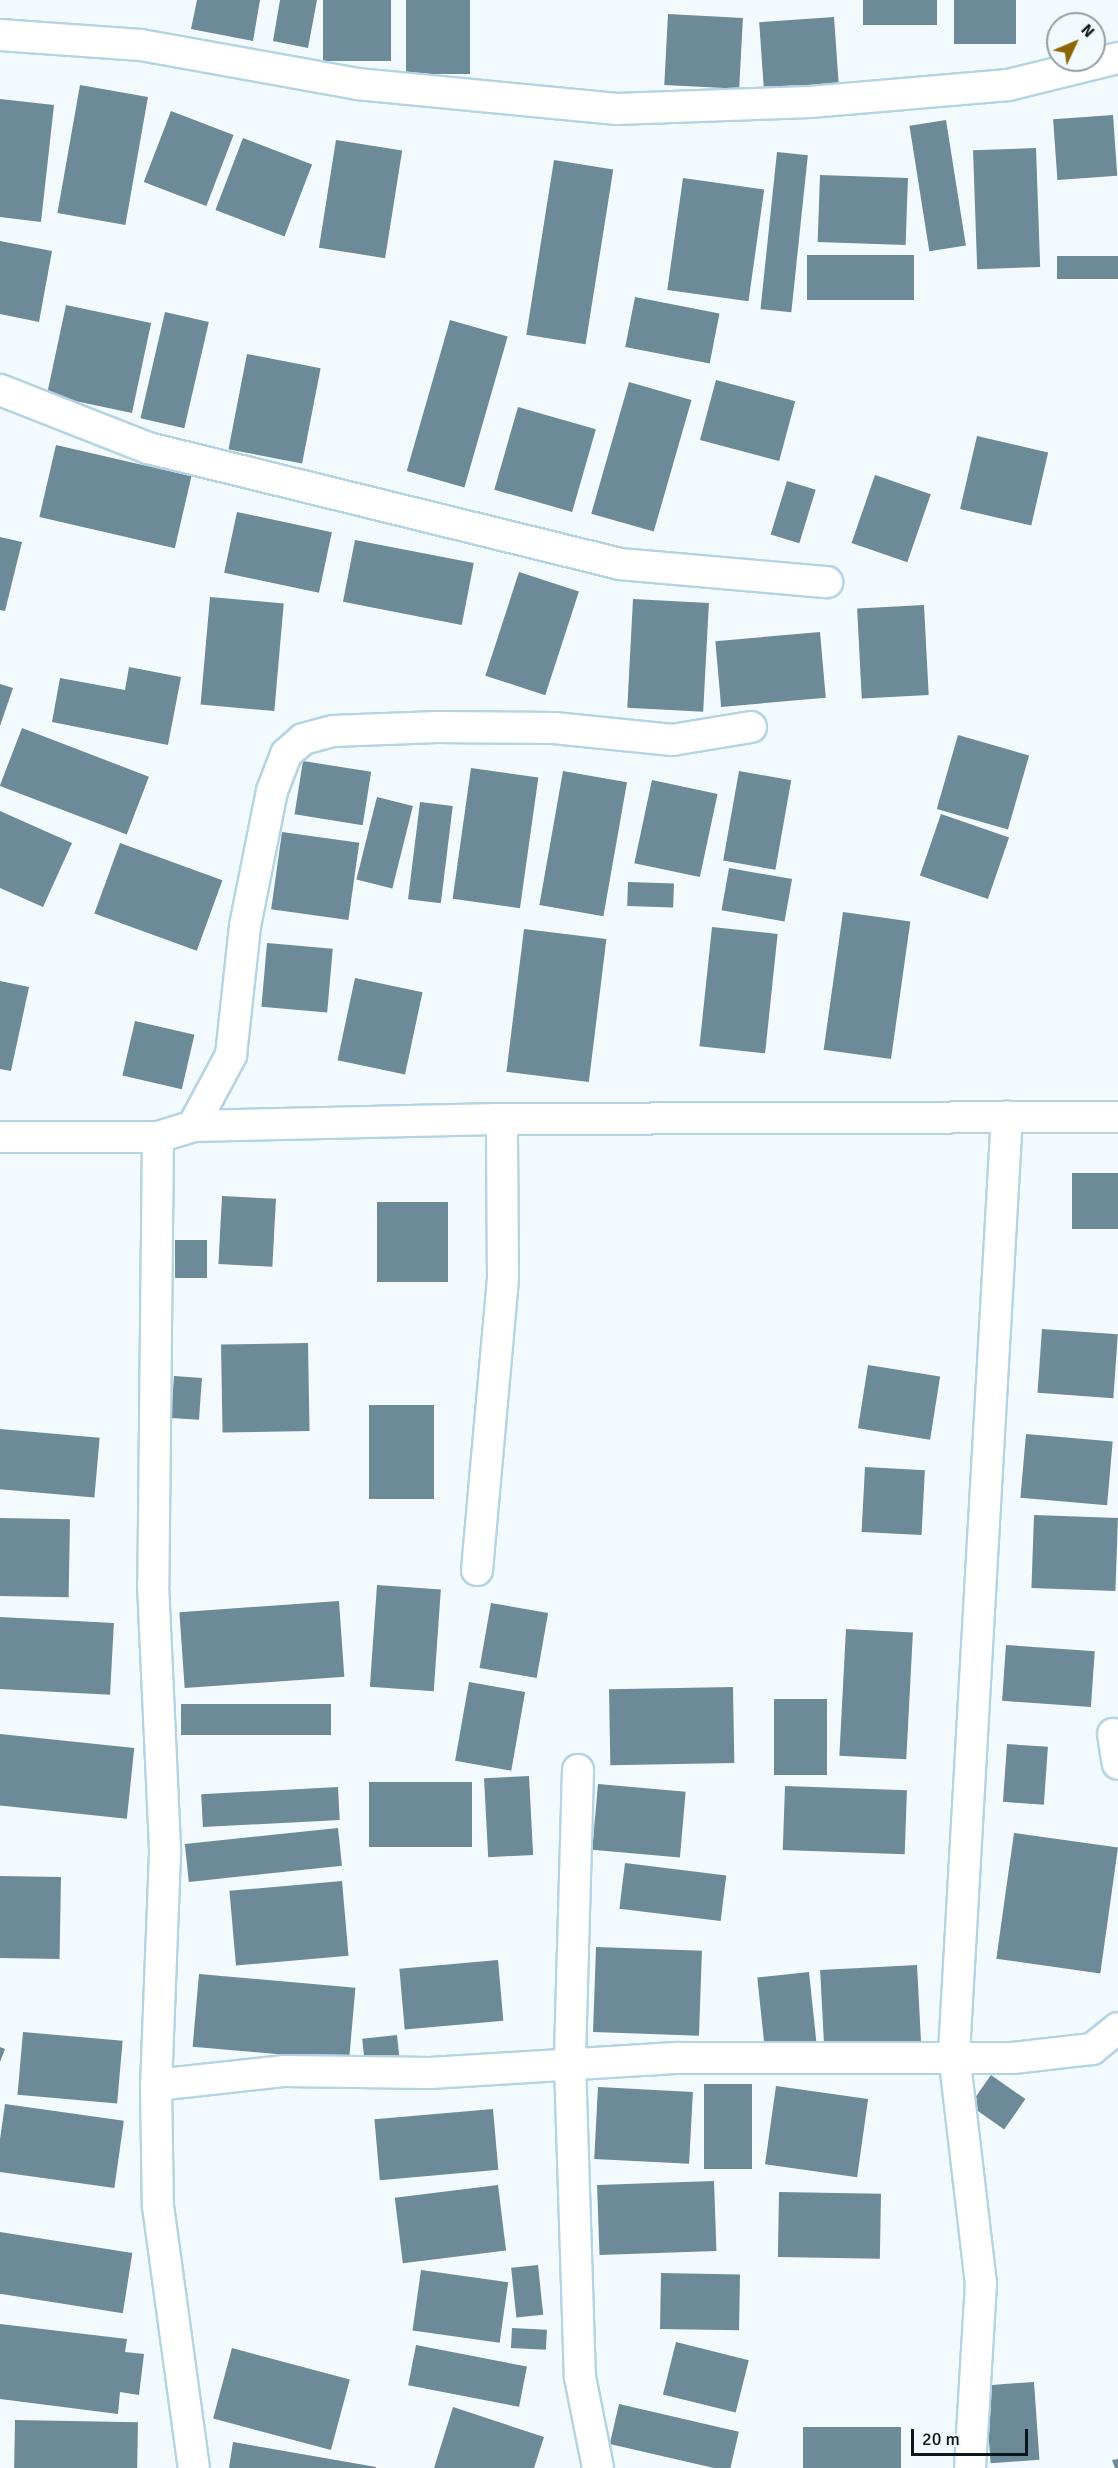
<!DOCTYPE html>
<style>
body{margin:0}
#map{position:relative;width:1118px;height:2468px;overflow:hidden;background:#f3fafd;font-family:Signika,sans-serif}
div>[style]{position:absolute}
[style*='--x']{left:calc(var(--x)*1px);top:calc(var(--y)*1px);width:calc(var(--w)*1px);rotate:calc(var(--a)*1deg)}
.building>*{inset:0;background:#6d8a98;transform-origin:0 0}
.roads{filter:drop-shadow(2px 0 #b5d4e3) drop-shadow(-2px 0 #b5d4e3) drop-shadow(0 2px #b5d4e3) drop-shadow(0 -2px #b5d4e3)}
.minor>*{height:30px;margin:-15px;padding:0 15px;transform-origin:15px;border-radius:15px;background:#fff}
span{translate:-50% -50%;white-space:nowrap;text-align:center;line-height:1.15;-webkit-text-stroke:6px #f3fafd;paint-order:stroke}
.north{position:absolute;left:1046px;top:12px;width:60px;height:60px;box-sizing:border-box;background:#f3fafd;border:2px solid #969fa3;border-radius:50%;rotate:46deg;font-size:16px;font-weight:700;line-height:24px;text-align:center;color:#0b171c}
.north::after{content:'';display:block;margin:auto;width:21px;height:27px;background:#8c6507;clip-path:polygon(50% 0,100% 100%,50% 72%,0 100%)}
.scale{position:absolute;left:911px;top:2429px;width:117px;height:27px;box-sizing:border-box;border:3px solid #0b171c;border-top:0;padding-left:8px;font-size:18px;line-height:21px;white-space:nowrap;color:#0b171c;-webkit-text-stroke:4px #f3fafd;paint-order:stroke}
</style>
<div id="map">
<div class="building">
<div style="clip-path:polygon(197px 0,260px 0,253px 41px,191px 29px)"></div>
<div style="clip-path:polygon(280px 0,317px 0,308px 48px,273px 41px)"></div>
<div style="left:323px;top:0;width:68px;height:61px"></div>
<div style="left:406px;top:0;width:64px;height:74px"></div>
<div style="left:863px;top:0;width:74px;height:25px"></div>
<div style="left:954px;top:0;width:62px;height:44px"></div>
<div style="left:668px;top:14px;width:75px;height:71px;rotate:3deg"></div>
<div style="left:834px;top:17px;width:67px;height:75px;rotate:86deg"></div>
<div style="left:80px;top:85px;width:69px;height:130px;rotate:10deg"></div>
<div style="clip-path:polygon(0 99px,54px 105px,41px 222px,0 217px)"></div>
<div style="left:171px;top:111px;width:67px;height:76px;rotate:21deg"></div>
<div style="left:1113px;top:115px;width:61px;height:60px;rotate:86deg"></div>
<div style="left:946px;top:120px;width:127px;height:37px;rotate:81deg"></div>
<div style="left:243px;top:138px;width:74px;height:77px;rotate:21deg"></div>
<div style="left:336px;top:140px;width:67px;height:109px;rotate:9deg"></div>
<div style="left:1036px;top:148px;width:119px;height:63px;rotate:88deg"></div>
<div style="left:777px;top:152px;width:31px;height:158px;rotate:6deg"></div>
<div style="left:554px;top:160px;width:60px;height:177px;rotate:9deg"></div>
<div style="left:820px;top:175px;width:88px;height:67px;rotate:2deg"></div>
<div style="left:683px;top:178px;width:82px;height:113px;rotate:8deg"></div>
<div style="clip-path:polygon(0 241px,52px 251px,39px 322px,0 314px)"></div>
<div style="left:807px;top:255px;width:107px;height:45px"></div>
<div style="left:1118px;top:256px;width:23px;height:61px;rotate:90deg"></div>
<div style="left:635px;top:297px;width:86px;height:51px;rotate:11deg"></div>
<div style="left:66px;top:305px;width:87px;height:92px;rotate:12deg"></div>
<div style="left:165px;top:312px;width:45px;height:109px;rotate:13deg"></div>
<div style="left:450px;top:320px;width:60px;height:157px;rotate:16deg"></div>
<div style="left:247px;top:354px;width:75px;height:97px;rotate:11deg"></div>
<div style="left:716px;top:380px;width:82px;height:62px;rotate:15deg"></div>
<div style="left:629px;top:382px;width:65px;height:137px;rotate:16deg"></div>
<div style="left:518px;top:407px;width:81px;height:86px;rotate:16deg"></div>
<div style="left:977px;top:436px;width:73px;height:75px;rotate:13deg"></div>
<div style="left:56px;top:445px;width:139px;height:74px;rotate:13deg"></div>
<div style="left:875px;top:475px;width:59px;height:72px;rotate:19deg"></div>
<div style="left:787px;top:481px;width:30px;height:56px;rotate:17deg"></div>
<div style="left:237px;top:512px;width:97px;height:62px;rotate:12deg"></div>
<div style="clip-path:polygon(0 537px,22px 542px,5px 611px,0 610px)"></div>
<div style="left:355px;top:540px;width:121px;height:63px;rotate:11deg"></div>
<div style="left:519px;top:572px;width:63px;height:109px;rotate:18deg"></div>
<div style="left:210px;top:597px;width:74px;height:108px;rotate:5deg"></div>
<div style="left:633px;top:599px;width:76px;height:109px;rotate:3deg"></div>
<div style="left:924px;top:605px;width:90px;height:67px;rotate:87deg"></div>
<div style="left:820px;top:632px;width:66px;height:105px;rotate:85deg"></div>
<div style="clip-path:polygon(129px 667px,181px 677px,168px 745px,52px 722px,60px 678px,125px 690px)"></div>
<div style="clip-path:polygon(0 684px,13px 688px,0 726px)"></div>
<div style="left:22px;top:728px;width:136px;height:62px;rotate:21deg"></div>
<div style="left:958px;top:735px;width:74px;height:77px;rotate:16deg"></div>
<div style="left:303px;top:761px;width:69px;height:54px;rotate:9deg"></div>
<div style="left:471px;top:768px;width:68px;height:132px;rotate:8deg"></div>
<div style="left:563px;top:771px;width:65px;height:136px;rotate:10deg"></div>
<div style="left:739px;top:771px;width:53px;height:91px;rotate:10deg"></div>
<div style="left:652px;top:780px;width:67px;height:85px;rotate:12deg"></div>
<div style="left:377px;top:797px;width:37px;height:85px;rotate:14deg"></div>
<div style="left:420px;top:802px;width:33px;height:98px;rotate:7deg"></div>
<div style="clip-path:polygon(0 811px,72px 843px,43px 907px,0 888px)"></div>
<div style="left:941px;top:814px;width:72px;height:65px;rotate:19deg"></div>
<div style="left:282px;top:832px;width:78px;height:78px;rotate:8deg"></div>
<div style="left:120px;top:843px;width:109px;height:75px;rotate:20deg"></div>
<div style="left:729px;top:868px;width:64px;height:43px;rotate:10deg"></div>
<div style="left:628px;top:882px;width:46px;height:24px;rotate:2deg"></div>
<div style="left:843px;top:912px;width:68px;height:139px;rotate:8deg"></div>
<div style="left:712px;top:927px;width:66px;height:120px;rotate:6deg"></div>
<div style="left:524px;top:929px;width:83px;height:144px;rotate:7deg"></div>
<div style="left:267px;top:943px;width:66px;height:64px;rotate:5deg"></div>
<div style="left:355px;top:978px;width:69px;height:84px;rotate:12deg"></div>
<div style="clip-path:polygon(0 981px,29px 987px,11px 1071px,0 1069px)"></div>
<div style="left:135px;top:1021px;width:61px;height:56px;rotate:13deg"></div>
<div style="left:1118px;top:1173px;width:56px;height:46px;rotate:90deg"></div>
<div style="left:222px;top:1196px;width:54px;height:68px;rotate:3deg"></div>
<div style="left:377px;top:1202px;width:71px;height:80px"></div>
<div style="left:175px;top:1240px;width:32px;height:38px"></div>
<div style="left:1042px;top:1329px;width:76px;height:64px;rotate:4deg"></div>
<div style="left:308px;top:1343px;width:88px;height:87px;rotate:89deg"></div>
<div style="left:868px;top:1365px;width:73px;height:64px;rotate:9deg"></div>
<div style="left:174px;top:1376px;width:28px;height:42px;rotate:4deg"></div>
<div style="left:369px;top:1405px;width:65px;height:94px"></div>
<div style="left:0;top:1429px;width:100px;height:60px;rotate:5deg"></div>
<div style="left:1026px;top:1434px;width:87px;height:64px;rotate:5deg"></div>
<div style="left:865px;top:1467px;width:60px;height:65px;rotate:3deg"></div>
<div style="left:1034px;top:1515px;width:84px;height:73px;rotate:2deg"></div>
<div style="left:0;top:1518px;width:70px;height:78px;rotate:1deg"></div>
<div style="left:377px;top:1585px;width:64px;height:102px;rotate:4deg"></div>
<div style="left:339px;top:1601px;width:76px;height:160px;rotate:86deg"></div>
<div style="left:491px;top:1603px;width:58px;height:66px;rotate:10deg"></div>
<div style="left:0;top:1617px;width:114px;height:72px;rotate:3deg"></div>
<div style="left:846px;top:1629px;width:67px;height:127px;rotate:3deg"></div>
<div style="left:1006px;top:1645px;width:89px;height:56px;rotate:4deg"></div>
<div style="left:469px;top:1682px;width:57px;height:80px;rotate:10deg"></div>
<div style="left:733px;top:1687px;width:76px;height:124px;rotate:89deg"></div>
<div style="left:774px;top:1699px;width:53px;height:76px"></div>
<div style="left:331px;top:1704px;width:31px;height:150px;rotate:90deg"></div>
<div style="left:0;top:1734px;width:135px;height:71px;rotate:6deg"></div>
<div style="left:1007px;top:1744px;width:41px;height:58px;rotate:4deg"></div>
<div style="left:529px;top:1776px;width:79px;height:45px;rotate:87deg"></div>
<div style="left:369px;top:1782px;width:103px;height:65px"></div>
<div style="left:598px;top:1784px;width:88px;height:66px;rotate:5deg"></div>
<div style="left:785px;top:1786px;width:122px;height:64px;rotate:2deg"></div>
<div style="left:338px;top:1787px;width:33px;height:137px;rotate:87deg"></div>
<div style="left:338px;top:1828px;width:38px;height:154px;rotate:84deg"></div>
<div style="left:1014px;top:1833px;width:105px;height:127px;rotate:8deg"></div>
<div style="left:625px;top:1863px;width:102px;height:46px;rotate:7deg"></div>
<div style="left:0;top:1876px;width:61px;height:82px;rotate:1deg"></div>
<div style="left:342px;top:1881px;width:75px;height:113px;rotate:85deg"></div>
<div style="left:596px;top:1947px;width:106px;height:85px;rotate:2deg"></div>
<div style="left:498px;top:1960px;width:61px;height:99px;rotate:85deg"></div>
<div style="left:917px;top:1965px;width:79px;height:97px;rotate:87deg"></div>
<div style="left:809px;top:1972px;width:76px;height:52px;rotate:84deg"></div>
<div style="left:199px;top:1974px;width:157px;height:73px;rotate:5deg"></div>
<div style="left:23px;top:2032px;width:100px;height:63px;rotate:5deg"></div>
<div style="left:397px;top:2035px;width:31px;height:35px;rotate:84deg"></div>
<div style="clip-path:polygon(0 2047px,5px 2049px,0 2062px)"></div>
<div style="left:991px;top:2075px;width:42px;height:37px;rotate:35deg"></div>
<div style="left:704px;top:2084px;width:48px;height:85px"></div>
<div style="left:776px;top:2086px;width:93px;height:79px;rotate:8deg"></div>
<div style="left:598px;top:2087px;width:95px;height:72px;rotate:3deg"></div>
<div style="left:5px;top:2104px;width:120px;height:68px;rotate:8deg"></div>
<div style="left:493px;top:2109px;width:61px;height:119px;rotate:85deg"></div>
<div style="left:714px;top:2181px;width:70px;height:117px;rotate:88deg"></div>
<div style="left:498px;top:2185px;width:66px;height:104px;rotate:83deg"></div>
<div style="left:779px;top:2192px;width:102px;height:65px;rotate:1deg"></div>
<div style="left:0;top:2232px;width:134px;height:61px;rotate:9deg"></div>
<div style="left:538px;top:2265px;width:50px;height:27px;rotate:84deg"></div>
<div style="left:421px;top:2270px;width:88px;height:61px;rotate:8deg"></div>
<div style="left:661px;top:2273px;width:79px;height:56px;rotate:1deg"></div>
<div style="clip-path:polygon(0 2324px,127px 2339px,125px 2352px,144px 2354px,139px 2395px,120px 2392px,118px 2414px,0 2399px)"></div>
<div style="left:512px;top:2328px;width:35px;height:20px;rotate:3deg"></div>
<div style="left:676px;top:2342px;width:75px;height:54px;rotate:14deg"></div>
<div style="left:416px;top:2345px;width:113px;height:41px;rotate:11deg"></div>
<div style="left:232px;top:2348px;width:122px;height:73px;rotate:15deg"></div>
<div style="left:1034px;top:2382px;width:78px;height:49px;rotate:86deg"></div>
<div style="left:619px;top:2404px;width:123px;height:41px;rotate:13deg"></div>
<div style="clip-path:polygon(453px 2407px,544px 2437px,534px 2468px,434px 2468px)"></div>
<div style="left:15px;top:2420px;width:123px;height:48px;rotate:1deg"></div>
<div style="left:803px;top:2427px;width:98px;height:41px"></div>
<div style="clip-path:polygon(233px 2442px,376px 2467px,376px 2468px,229px 2468px)"></div>
<div style="clip-path:polygon(1118px 2459px,1118px 2468px,1115px 2468px,1112px 2460px)"></div>
</div>
<div class="roads">
<div class="minor">
<div style="--x:0;--y:35;--w:141;--a:4.1"></div>
<div style="--x:141;--y:45;--w:219;--a:10.2"></div>
<div style="--x:357;--y:84;--w:261;--a:5.5"></div>
<div style="--x:617;--y:109;--w:193;--a:-2.1"></div>
<div style="--x:810;--y:102;--w:199;--a:-4.9"></div>
<div style="--x:1008;--y:85;--w:113;--a:-13.8"></div>
<div style="--x:0;--y:390;--w:159;--a:21.4"></div>
<div style="--x:148;--y:448;--w:486;--a:13.8"></div>
<div style="--x:620;--y:564;--w:208;--a:5"></div>
<div style="--x:193;--y:1126;--w:81;--a:-61.8"></div>
<div style="--x:231;--y:1055;--w:130;--a:-83.8"></div>
<div style="--x:245;--y:926;--w:138;--a:-78.7"></div>
<div style="--x:272;--y:791;--w:40;--a:-69"></div>
<div style="--x:286;--y:754;--w:23;--a:-41"></div>
<div style="--x:303;--y:739;--w:31;--a:-15"></div>
<div style="--x:333;--y:731;--w:104;--a:-2.2"></div>
<div style="--x:437;--y:727;--w:117;--a:0.5"></div>
<div style="--x:554;--y:728;--w:119;--a:5.8"></div>
<div style="--x:672;--y:740;--w:80;--a:-9.3"></div>
<div style="--x:0;--y:1137;--w:158;--a:0"></div>
<div style="--x:158;--y:1137;--w:37;--a:-17"></div>
<div style="--x:193;--y:1126;--w:309;--a:-1.3"></div>
<div style="--x:502;--y:1119;--w:616;--a:-0.19"></div>
<div style="--x:158;--y:1137;--w:447;--a:90.6"></div>
<div style="--x:153;--y:1584;--w:269;--a:87.4"></div>
<div style="--x:165;--y:1853;--w:232;--a:92.2"></div>
<div style="--x:156;--y:2085;--w:121;--a:89.1"></div>
<div style="--x:158;--y:2206;--w:264;--a:82.2"></div>
<div style="--x:477;--y:1570;--w:292;--a:-84.9"></div>
<div style="--x:503;--y:1279;--w:160;--a:-90.4"></div>
<div style="--x:1113;--y:1734;--w:30;--a:81"></div>
<div style="--x:578;--y:1770;--w:293;--a:91.6"></div>
<div style="--x:570;--y:2063;--w:314;--a:88.2"></div>
<div style="--x:580;--y:2377;--w:93;--a:78.8"></div>
<div style="--x:156;--y:2085;--w:130;--a:-6.2"></div>
<div style="--x:285;--y:2071;--w:145;--a:0.8"></div>
<div style="--x:430;--y:2073;--w:248;--a:-3.5"></div>
<div style="--x:678;--y:2058;--w:335;--a:0"></div>
<div style="--x:1013;--y:2058;--w:80;--a:-6.5"></div>
<div style="--x:1092;--y:2049;--w:33;--a:-39"></div>
<div style="--x:970;--y:2468;--w:184;--a:-86.6"></div>
<div style="--x:981;--y:2284;--w:232;--a:-96.7"></div>
<div style="--x:954;--y:2054;--w:939;--a:-86.77"></div>
</div>
</div>
<div class="north">N</div>
<div class="scale">20 m</div>
</div>
